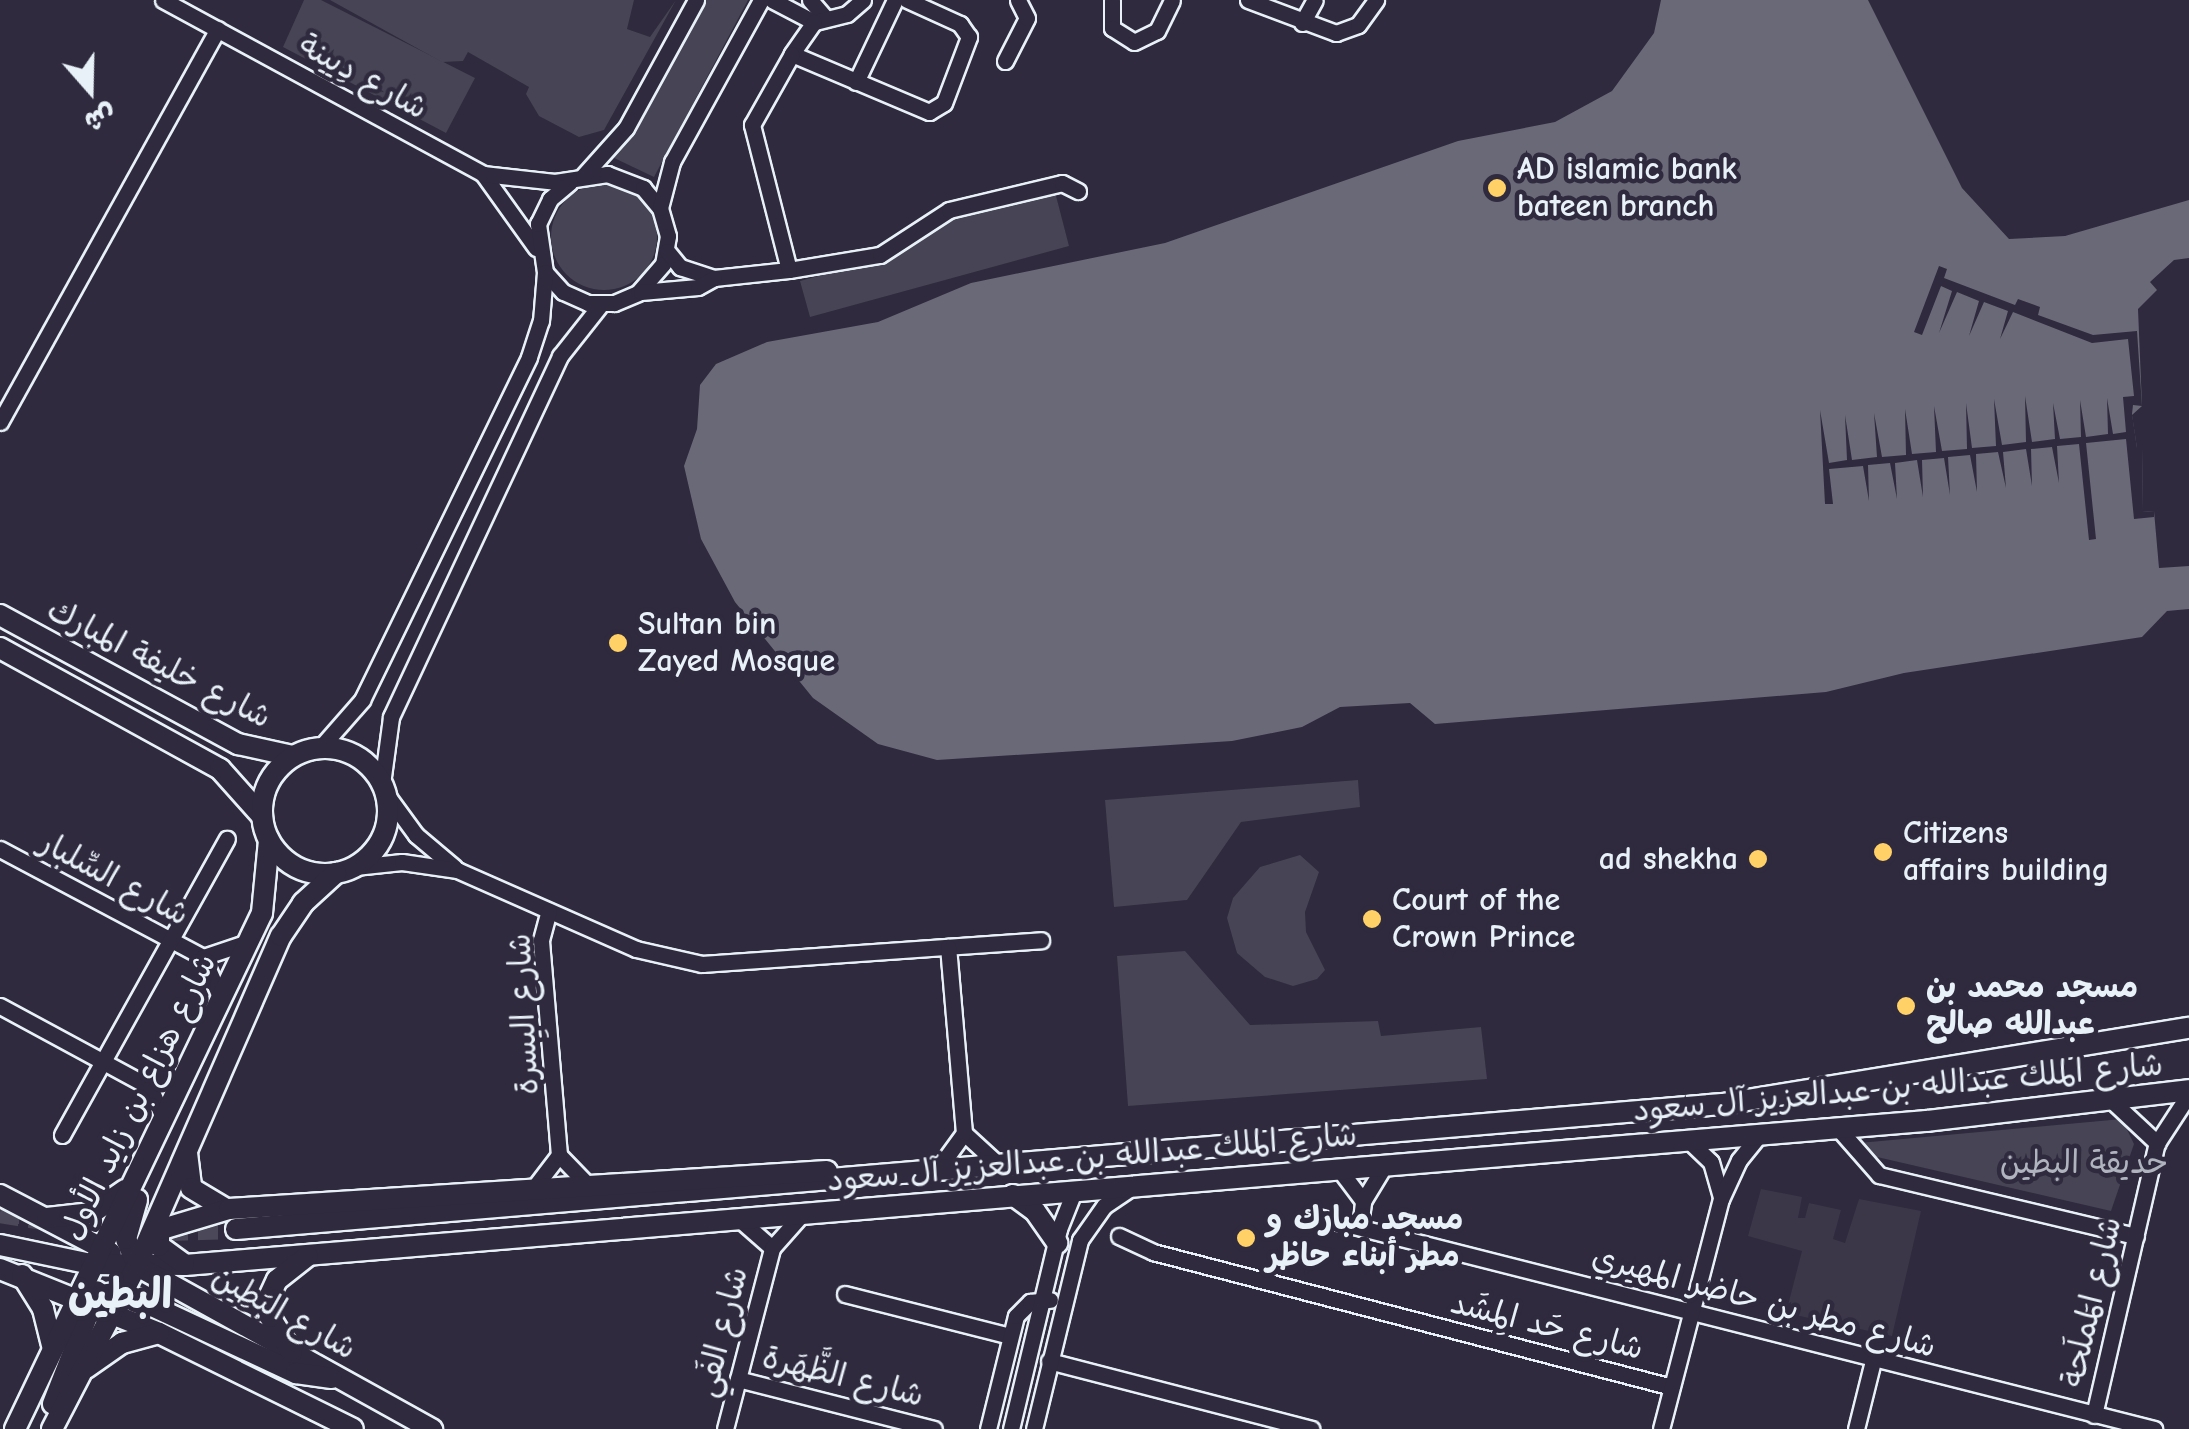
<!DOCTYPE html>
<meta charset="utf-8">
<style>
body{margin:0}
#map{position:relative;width:2189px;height:1429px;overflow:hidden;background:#2f2a3d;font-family:"Comic Neue","Playpen Sans Arabic",sans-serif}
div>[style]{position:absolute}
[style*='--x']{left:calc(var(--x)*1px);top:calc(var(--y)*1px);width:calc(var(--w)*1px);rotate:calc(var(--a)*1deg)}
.built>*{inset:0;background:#3b3749}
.green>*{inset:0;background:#464455}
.round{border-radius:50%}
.water>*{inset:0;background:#696978}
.pier>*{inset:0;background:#2f2a3d}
.major-tunnel>*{height:20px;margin-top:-10px;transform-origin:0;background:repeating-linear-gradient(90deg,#4b4859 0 20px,transparent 0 30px)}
.roads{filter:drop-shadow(2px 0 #e8f1f8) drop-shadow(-2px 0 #e8f1f8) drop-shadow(0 2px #e8f1f8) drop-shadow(0 -2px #e8f1f8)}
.minor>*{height:15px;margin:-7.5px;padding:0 7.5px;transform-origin:7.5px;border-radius:7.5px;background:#2f2a3d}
.major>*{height:20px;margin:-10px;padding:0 10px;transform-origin:10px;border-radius:10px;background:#2f2a3d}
.major>.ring{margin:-10px;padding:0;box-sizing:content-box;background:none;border:20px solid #2f2a3d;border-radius:50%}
.dots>*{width:28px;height:28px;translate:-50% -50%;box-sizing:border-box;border:5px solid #2f2a3d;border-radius:50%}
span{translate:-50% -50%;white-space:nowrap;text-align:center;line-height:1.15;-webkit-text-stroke:9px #2f2a3d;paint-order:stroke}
.street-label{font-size:32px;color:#e8f1f8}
.poi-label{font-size:32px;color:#e8f1f8;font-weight:700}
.left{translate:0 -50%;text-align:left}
.right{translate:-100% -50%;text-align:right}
.park-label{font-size:32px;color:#afb4bf}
.district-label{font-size:42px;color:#e8f1f8;font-weight:700}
.north{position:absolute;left:40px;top:40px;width:100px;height:100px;-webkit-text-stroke:8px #2f2a3d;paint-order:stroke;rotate:160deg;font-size:28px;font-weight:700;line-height:40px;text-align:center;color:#e8f1f8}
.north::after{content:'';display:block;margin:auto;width:35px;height:45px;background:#e8f1f8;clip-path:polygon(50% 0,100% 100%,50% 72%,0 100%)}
</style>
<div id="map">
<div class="built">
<div style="clip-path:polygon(1761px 1189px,1802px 1197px,1798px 1218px,1805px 1218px,1809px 1203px,1841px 1210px,1833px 1239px,1845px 1243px,1859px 1199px,1921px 1211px,1892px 1336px,1786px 1313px,1802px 1251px,1748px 1236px)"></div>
</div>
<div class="green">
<div style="clip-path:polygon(304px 0,321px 0,475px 78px,446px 133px,283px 47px)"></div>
<div style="clip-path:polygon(330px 0,634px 0,627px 29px,650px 37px,676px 0,604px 130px,579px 137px,539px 116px,526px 94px,529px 87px,468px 52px,463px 61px,442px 62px)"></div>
<div style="clip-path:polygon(702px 0,748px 0,654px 177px,612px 157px)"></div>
<div class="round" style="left:551px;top:184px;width:106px;height:106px"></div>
<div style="clip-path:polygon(1055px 192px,1069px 246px,810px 317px,800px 281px,892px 256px,928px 225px)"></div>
<div style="clip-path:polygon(1358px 780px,1360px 807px,1241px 822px,1187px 900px,1114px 907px,1105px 800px)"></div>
<div style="clip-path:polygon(1300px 855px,1319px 872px,1305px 912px,1306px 932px,1325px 970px,1317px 979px,1293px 986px,1265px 977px,1237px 953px,1227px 918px,1233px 898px,1260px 867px)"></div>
<div style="clip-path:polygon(1185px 951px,1250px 1025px,1378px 1021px,1381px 1036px,1481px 1027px,1487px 1079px,1128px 1106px,1117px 956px)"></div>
<div style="clip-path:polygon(2122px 1119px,2134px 1144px,2111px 1211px,1877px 1157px,1859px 1143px)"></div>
</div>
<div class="water">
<div style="clip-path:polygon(1661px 0,1868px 0,1962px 188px,2009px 239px,2065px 236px,2189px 200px,2189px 258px,2174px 260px,2150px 282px,2157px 290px,2138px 309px,2142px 406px,2132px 415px,2137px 448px,2143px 448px,2142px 512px,2154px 511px,2159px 568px,2189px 566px,2189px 609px,2167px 611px,2142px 637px,1904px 673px,1826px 692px,1435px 724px,1410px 703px,1340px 707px,1302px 727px,1232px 741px,937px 760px,878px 744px,813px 698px,735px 602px,701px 539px,684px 466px,697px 429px,700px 385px,716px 364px,767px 342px,878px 322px,971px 283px,1165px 243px,1458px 141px,1555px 122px,1612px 91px,1654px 33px)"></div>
</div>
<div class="pier">
<div style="clip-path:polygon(1939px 266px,1947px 269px,1944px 278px,2015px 305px,2018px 299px,2040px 307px,2038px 315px,2093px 335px,2137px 331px,2142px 406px,2133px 405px,2132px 414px,2137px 448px,2143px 448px,2142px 512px,2154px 511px,2154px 517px,2134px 519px,2126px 439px,2086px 443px,2096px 539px,2089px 540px,2079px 444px,2057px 446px,2059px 483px,2052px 447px,2031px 449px,2032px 486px,2026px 449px,2003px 452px,2006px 488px,1998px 452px,1976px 454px,1977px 492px,1970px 455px,1948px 457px,1950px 495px,1944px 458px,1922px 460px,1923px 497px,1917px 460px,1895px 463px,1897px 499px,1890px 463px,1868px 465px,1869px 501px,1863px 466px,1829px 469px,1833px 504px,1825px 504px,1820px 410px,1829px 463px,1847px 460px,1845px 415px,1852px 460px,1877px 457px,1874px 413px,1882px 457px,1906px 455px,1905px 409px,1912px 454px,1936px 452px,1934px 406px,1942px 451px,1967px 449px,1966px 403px,1972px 448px,1996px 446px,1994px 399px,2002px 445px,2026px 442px,2025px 396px,2032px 442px,2055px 439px,2053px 403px,2060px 439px,2081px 437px,2080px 400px,2086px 437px,2108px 434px,2107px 398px,2113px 434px,2126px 432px,2123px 397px,2134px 396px,2128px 339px,2092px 343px,2013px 312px,2000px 339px,2008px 311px,1984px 302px,1969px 336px,1979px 301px,1957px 292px,1939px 333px,1952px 291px,1941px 286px,1922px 335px,1914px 332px)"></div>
</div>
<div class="major-tunnel">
<div style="--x:0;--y:1213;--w:126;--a:9.2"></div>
<div style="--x:168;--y:1231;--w:68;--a:-1.7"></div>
</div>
<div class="roads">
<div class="minor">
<div style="--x:163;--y:0;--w:364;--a:28.5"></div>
<div style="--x:483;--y:174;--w:91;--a:54.4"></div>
<div style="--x:772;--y:0;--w:47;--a:27.6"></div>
<div style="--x:810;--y:0;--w:21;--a:49"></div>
<div style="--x:863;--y:0;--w:21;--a:139"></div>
<div style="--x:847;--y:14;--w:34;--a:166"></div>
<div style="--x:814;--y:22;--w:39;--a:125"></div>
<div style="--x:792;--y:54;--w:149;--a:22.9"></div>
<div style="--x:929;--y:112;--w:17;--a:-31"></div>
<div style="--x:944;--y:103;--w:71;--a:-69.3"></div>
<div style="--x:969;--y:37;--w:16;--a:-125"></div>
<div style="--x:960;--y:24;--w:58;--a:-155.6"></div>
<div style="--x:1112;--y:0;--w:28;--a:90"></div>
<div style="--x:1112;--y:28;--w:26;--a:32"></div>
<div style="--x:1134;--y:42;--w:25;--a:-26"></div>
<div style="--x:1157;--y:31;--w:34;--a:-64"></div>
<div style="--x:1248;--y:0;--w:94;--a:20.6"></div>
<div style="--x:1336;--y:33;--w:23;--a:-20"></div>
<div style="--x:1358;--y:25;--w:31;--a:-54"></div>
<div style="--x:1302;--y:23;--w:26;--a:-61"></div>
<div style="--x:1005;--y:61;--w:48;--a:-62.9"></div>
<div style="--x:1027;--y:18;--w:20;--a:-117"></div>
<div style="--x:856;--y:82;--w:91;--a:-64.6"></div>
<div style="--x:483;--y:174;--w:72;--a:6.3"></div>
<div style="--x:555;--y:182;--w:53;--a:-8.7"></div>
<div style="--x:607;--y:174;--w:39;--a:21"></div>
<div style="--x:643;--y:188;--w:26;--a:50"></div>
<div style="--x:660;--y:208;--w:29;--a:74"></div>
<div style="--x:668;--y:236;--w:28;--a:100"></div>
<div style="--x:663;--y:264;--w:38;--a:131"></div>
<div style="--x:638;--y:293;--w:26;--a:157"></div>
<div style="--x:614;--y:303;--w:26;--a:180"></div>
<div style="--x:588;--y:303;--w:27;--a:-156"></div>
<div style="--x:563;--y:292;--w:27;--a:-132"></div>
<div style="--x:545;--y:272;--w:49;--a:-98.3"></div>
<div style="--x:538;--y:224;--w:28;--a:-64"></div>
<div style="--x:550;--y:199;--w:26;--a:-40"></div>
<div style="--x:583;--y:176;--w:64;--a:-48.1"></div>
<div style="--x:626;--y:128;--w:146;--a:-61.3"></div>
<div style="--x:660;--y:208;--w:48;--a:-75.4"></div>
<div style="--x:672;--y:162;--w:185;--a:-61.2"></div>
<div style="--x:667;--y:251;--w:21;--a:51"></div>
<div style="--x:680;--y:267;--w:36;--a:18"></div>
<div style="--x:714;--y:278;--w:75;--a:-6.1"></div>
<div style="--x:789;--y:270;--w:92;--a:-9.4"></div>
<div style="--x:880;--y:255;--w:82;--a:-33.1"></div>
<div style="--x:949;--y:210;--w:116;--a:-13.4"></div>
<div style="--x:1062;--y:183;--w:18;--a:27"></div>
<div style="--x:789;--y:270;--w:150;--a:-104.3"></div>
<div style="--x:752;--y:125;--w:81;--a:-60.6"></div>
<div style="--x:641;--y:292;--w:57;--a:-5"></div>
<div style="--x:698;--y:287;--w:18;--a:-29"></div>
<div style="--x:0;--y:422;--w:449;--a:-61"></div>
<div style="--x:320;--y:748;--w:64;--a:-48.8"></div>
<div style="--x:362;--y:700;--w:381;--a:-64"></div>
<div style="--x:529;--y:357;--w:38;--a:-72"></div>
<div style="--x:541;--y:321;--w:49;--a:-85.3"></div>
<div style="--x:382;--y:784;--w:68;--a:-82.3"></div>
<div style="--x:391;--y:717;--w:399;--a:-64.9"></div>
<div style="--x:560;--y:356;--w:66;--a:-51.7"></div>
<div style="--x:386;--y:794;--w:51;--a:53.8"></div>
<div style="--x:416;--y:835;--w:50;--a:40.1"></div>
<div style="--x:0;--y:849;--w:230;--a:28"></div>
<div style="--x:203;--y:957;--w:46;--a:66.8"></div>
<div style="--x:355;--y:867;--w:47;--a:-6.1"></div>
<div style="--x:402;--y:862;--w:56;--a:8.3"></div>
<div style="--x:457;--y:870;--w:196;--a:23.8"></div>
<div style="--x:636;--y:949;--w:68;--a:12.8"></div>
<div style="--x:702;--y:964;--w:340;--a:-4"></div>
<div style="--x:203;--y:957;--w:47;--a:-18.4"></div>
<div style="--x:0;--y:1006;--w:170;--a:28.4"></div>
<div style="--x:150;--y:1087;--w:34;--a:67"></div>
<div style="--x:2112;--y:1101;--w:62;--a:43"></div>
<div style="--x:1837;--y:1127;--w:64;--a:48.8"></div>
<div style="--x:1879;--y:1175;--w:264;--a:13.4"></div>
<div style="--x:964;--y:1133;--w:50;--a:42.6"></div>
<div style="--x:62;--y:1135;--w:339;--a:-60.9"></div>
<div style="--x:1687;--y:1139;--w:33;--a:44"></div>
<div style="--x:1711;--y:1162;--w:37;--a:74"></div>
<div style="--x:559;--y:1155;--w:39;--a:46"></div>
<div style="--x:1339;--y:1169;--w:40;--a:53"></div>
<div style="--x:935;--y:1173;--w:49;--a:-54.1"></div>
<div style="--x:964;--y:1133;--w:187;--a:-94.9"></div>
<div style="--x:533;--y:1189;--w:43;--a:-52.6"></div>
<div style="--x:559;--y:1155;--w:216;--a:-94.8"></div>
<div style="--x:541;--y:940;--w:30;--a:-75"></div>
<div style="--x:1310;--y:1215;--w:871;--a:14.23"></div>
<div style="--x:738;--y:1218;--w:45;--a:41.4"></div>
<div style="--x:1360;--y:1227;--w:26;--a:-83"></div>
<div style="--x:1363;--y:1201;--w:42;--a:-58.6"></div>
<div style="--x:1119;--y:1236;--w:38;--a:25"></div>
<div style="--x:1153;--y:1252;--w:536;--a:14.58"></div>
<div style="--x:845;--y:1294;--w:170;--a:14.3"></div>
<div style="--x:1049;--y:1361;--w:271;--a:14.5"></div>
<div style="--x:738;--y:1379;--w:202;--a:14.3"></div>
<div style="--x:2094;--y:1415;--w:279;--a:-77"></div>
<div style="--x:2157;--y:1143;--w:59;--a:-56.9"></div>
<div style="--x:725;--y:1429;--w:187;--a:-75.4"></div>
<div style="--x:772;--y:1248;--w:48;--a:-48.4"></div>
<div style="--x:988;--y:1429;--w:116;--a:-76.1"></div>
<div style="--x:1016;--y:1316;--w:20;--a:-45"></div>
<div style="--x:1030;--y:1302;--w:20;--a:-6"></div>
<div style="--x:1011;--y:1429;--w:206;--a:-76.5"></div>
<div style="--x:1059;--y:1229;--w:43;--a:-68.2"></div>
<div style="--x:1034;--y:1429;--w:195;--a:-76.3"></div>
<div style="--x:1080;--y:1240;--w:42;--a:-54.8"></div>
<div style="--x:1104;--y:1206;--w:29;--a:-34"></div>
<div style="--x:1661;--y:1429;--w:238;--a:-75.4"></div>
<div style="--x:1721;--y:1199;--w:43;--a:-65.2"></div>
<div style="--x:1739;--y:1160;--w:36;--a:-51"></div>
<div style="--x:1856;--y:1429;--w:70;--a:-76"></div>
</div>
<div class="major">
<div style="--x:0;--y:615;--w:271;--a:28.5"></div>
<div style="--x:238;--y:744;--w:56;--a:12.3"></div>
<div style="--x:0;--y:648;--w:251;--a:28.8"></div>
<div style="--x:220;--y:769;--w:63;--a:48.2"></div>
<div class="ring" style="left:262px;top:748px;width:106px;height:106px"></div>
<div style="--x:187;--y:1153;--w:35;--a:83"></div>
<div style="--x:191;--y:1188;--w:39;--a:31"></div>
<div style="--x:0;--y:1195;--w:125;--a:27.6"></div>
<div style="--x:1013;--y:1195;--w:27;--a:36"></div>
<div style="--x:1035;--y:1211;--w:39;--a:55"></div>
<div style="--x:47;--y:1218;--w:45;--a:-6.3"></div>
<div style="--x:92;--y:1213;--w:40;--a:-34.9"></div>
<div style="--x:236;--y:1229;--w:1492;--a:-4.81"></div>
<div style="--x:1723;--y:1104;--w:472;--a:-9.3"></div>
<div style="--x:0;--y:1245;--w:93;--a:11.8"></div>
<div style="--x:91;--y:1264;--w:94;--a:0.6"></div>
<div style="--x:185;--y:1265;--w:1748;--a:-4.73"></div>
<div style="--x:1927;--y:1121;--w:264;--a:-6.7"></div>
<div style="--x:184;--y:1264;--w:31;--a:-144"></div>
<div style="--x:159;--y:1246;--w:16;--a:-90"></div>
<div style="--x:159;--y:1230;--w:73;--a:-16.7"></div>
<div style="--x:229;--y:1209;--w:599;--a:-3.64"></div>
<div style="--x:137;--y:1265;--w:28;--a:-113"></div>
<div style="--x:126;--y:1239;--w:41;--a:-74.2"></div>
<div style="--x:141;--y:1268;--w:333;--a:29"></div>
<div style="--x:0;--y:1269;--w:171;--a:21.9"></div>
<div style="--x:159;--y:1333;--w:216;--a:26.3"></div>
<div style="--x:22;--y:1275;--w:40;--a:58"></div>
<div style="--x:43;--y:1309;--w:41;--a:76"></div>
<div style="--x:76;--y:1298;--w:46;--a:-7.4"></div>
<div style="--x:122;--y:1292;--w:192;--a:25"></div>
<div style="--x:296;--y:1373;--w:36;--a:8"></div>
<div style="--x:292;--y:1353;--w:42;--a:-121.4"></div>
<div style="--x:270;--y:1317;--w:20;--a:-93"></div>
<div style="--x:269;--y:1297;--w:19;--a:-65"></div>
<div style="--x:277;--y:1280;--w:39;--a:-38"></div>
<div style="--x:86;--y:1368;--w:44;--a:-34.8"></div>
<div style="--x:122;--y:1343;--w:38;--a:-15"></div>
<div style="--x:53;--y:1404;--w:121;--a:-68.7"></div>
<div style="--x:15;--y:1429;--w:572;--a:-64.42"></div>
<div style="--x:262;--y:913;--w:73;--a:-84.5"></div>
<div style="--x:52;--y:1429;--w:185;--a:-62.6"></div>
<div style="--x:137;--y:1265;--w:359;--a:-66.4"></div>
<div style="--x:281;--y:936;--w:40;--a:-56"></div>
<div style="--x:303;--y:903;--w:45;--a:-42.3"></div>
</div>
</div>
<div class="dots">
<div style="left:1497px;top:188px;background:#ffd166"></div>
<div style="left:618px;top:643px;background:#ffd166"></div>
<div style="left:1883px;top:852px;background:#ffd166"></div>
<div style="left:1758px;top:859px;background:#ffd166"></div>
<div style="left:1372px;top:919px;background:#ffd166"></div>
<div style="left:1906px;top:1006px;background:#ffd166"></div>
<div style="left:1246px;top:1238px;background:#ffd166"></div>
</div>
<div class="street-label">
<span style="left:363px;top:77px;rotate:29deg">شارع دِيينة</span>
<span style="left:159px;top:664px;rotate:27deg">شارع خليفة المبارك</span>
<span style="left:114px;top:879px;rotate:28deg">شارع السِّلبار</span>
<span style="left:524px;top:1014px;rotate:-93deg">شارع اليِسرة</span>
<span style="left:1898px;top:1088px;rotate:-5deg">شارع الملك عبدالله بن عبدالعزيز آل سعود</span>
<span style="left:139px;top:1097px;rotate:-64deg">شارع هزاع بن زايد الأول</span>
<span style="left:1092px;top:1158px;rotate:-5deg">شارع الملك عبدالله بن عبدالعزيز آل سعود</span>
<span style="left:1764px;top:1302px;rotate:15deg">شارع مطر بن حاضر المهيري</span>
<span style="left:2092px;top:1302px;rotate:-77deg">شارع المَملَحة</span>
<span style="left:284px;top:1313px;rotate:29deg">شارع البَطِين</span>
<span style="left:1547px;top:1326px;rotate:14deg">شارع حَد المِشَد</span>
<span style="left:722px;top:1332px;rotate:-76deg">شارع الفَي</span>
<span style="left:843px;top:1377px;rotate:14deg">شارع الظَّهَرة</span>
</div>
<div class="poi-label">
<span class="left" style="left:1517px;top:188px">AD islamic bank<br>bateen branch</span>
<span class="left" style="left:638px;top:643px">Sultan bin<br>Zayed Mosque</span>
<span class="left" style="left:1903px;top:852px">Citizens<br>affairs building</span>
<span class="right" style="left:1738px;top:859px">ad shekha</span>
<span class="left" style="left:1392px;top:919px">Court of the<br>Crown Prince</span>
<span class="left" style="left:1926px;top:1006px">مسجد محمد بن<br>عبدالله صالح</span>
<span class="left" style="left:1266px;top:1238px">مسجد مبارك و<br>مطر أبناء حاظر</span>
</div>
<div class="park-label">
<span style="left:2084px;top:1163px">حديقة البطين</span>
</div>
<div class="district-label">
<span style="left:120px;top:1295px">البطين</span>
</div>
<div class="north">ش</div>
</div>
